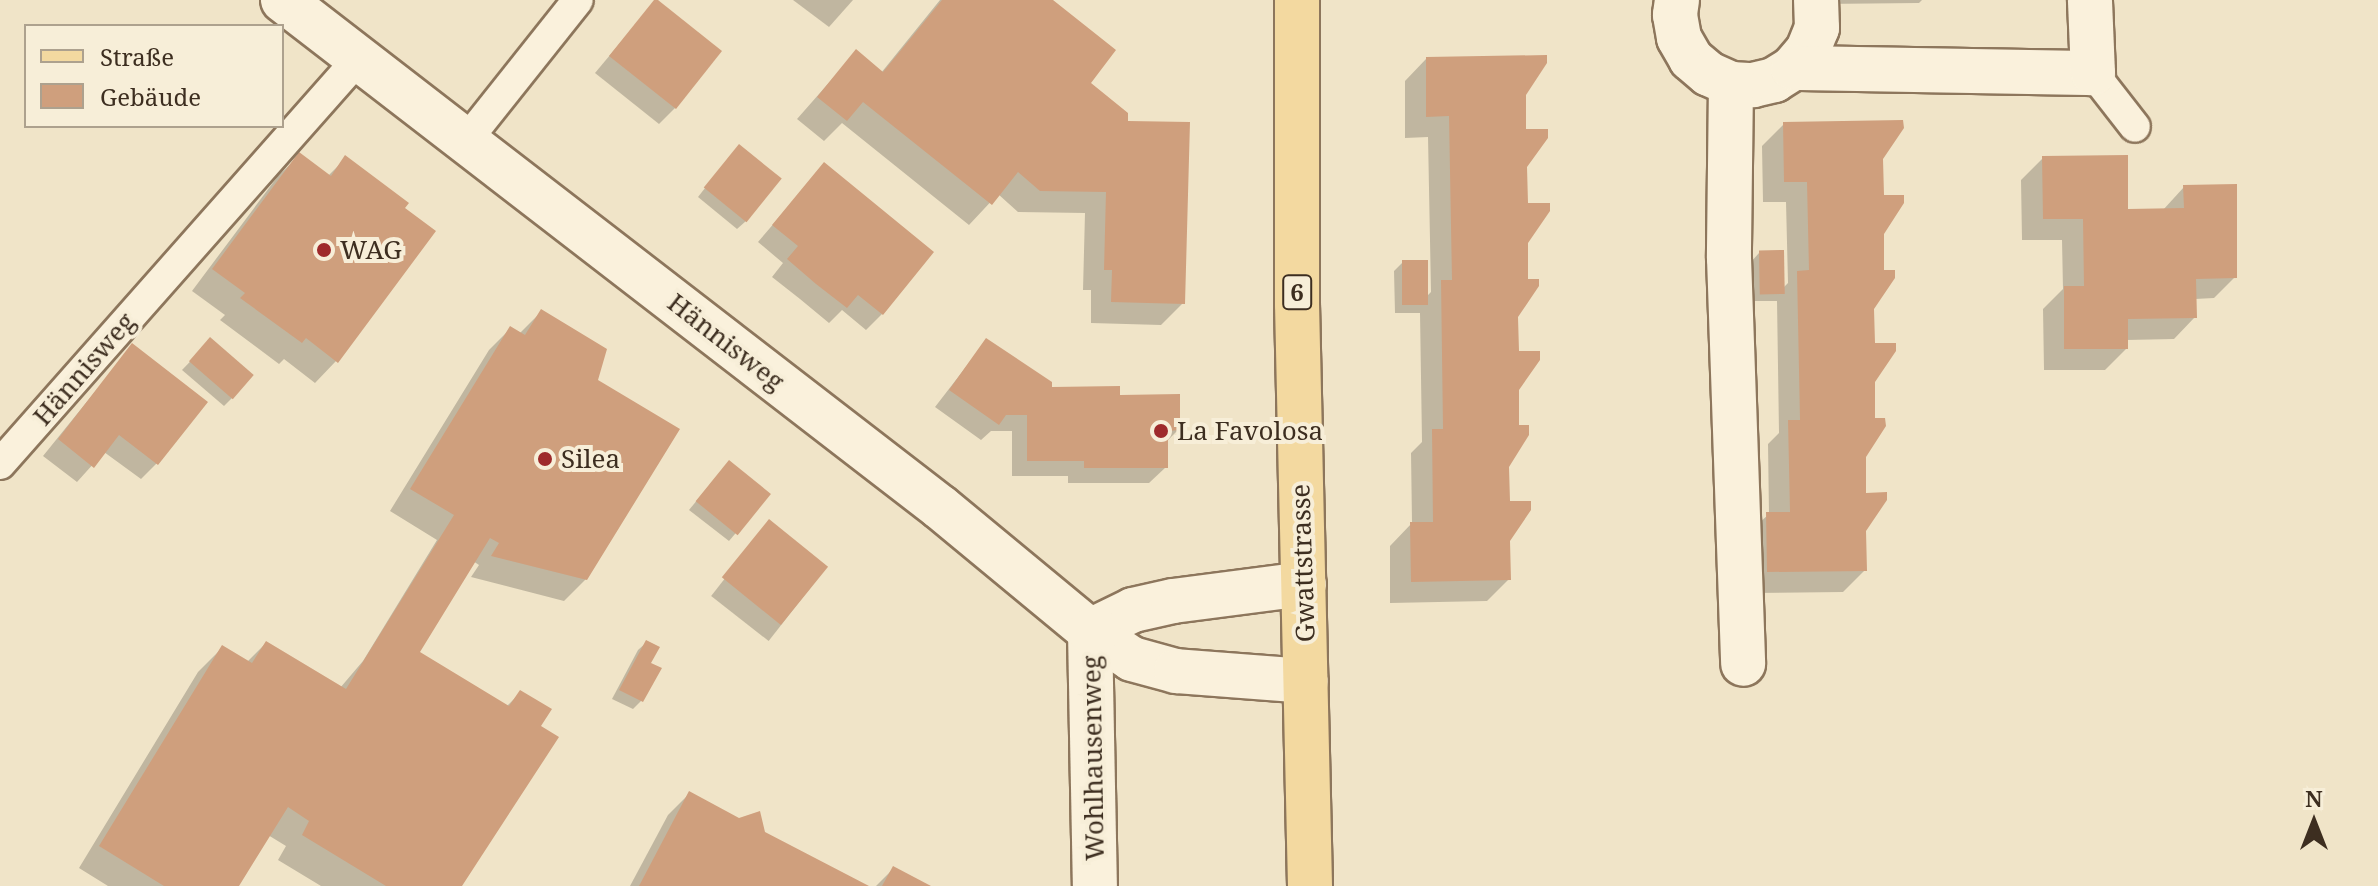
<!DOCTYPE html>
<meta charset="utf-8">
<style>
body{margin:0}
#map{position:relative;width:2378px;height:886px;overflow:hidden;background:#f0e4c8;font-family:"Noto Serif",serif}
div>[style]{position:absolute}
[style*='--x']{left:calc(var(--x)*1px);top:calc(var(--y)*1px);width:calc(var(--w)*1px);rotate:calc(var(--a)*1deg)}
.shadow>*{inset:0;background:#0003;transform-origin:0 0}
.building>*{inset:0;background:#cf9f7d;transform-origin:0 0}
.roads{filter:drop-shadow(2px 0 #8d765c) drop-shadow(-2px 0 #8d765c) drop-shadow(0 2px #8d765c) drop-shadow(0 -2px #8d765c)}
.service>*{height:30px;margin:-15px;padding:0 15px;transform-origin:15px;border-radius:15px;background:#faf1dc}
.minor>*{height:44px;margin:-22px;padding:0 22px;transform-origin:22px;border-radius:22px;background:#faf1dc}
.tertiary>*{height:44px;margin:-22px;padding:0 22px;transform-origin:22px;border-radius:22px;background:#faf1dc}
.primary>*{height:44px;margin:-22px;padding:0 22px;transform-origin:22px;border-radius:22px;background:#f3d9a0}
.dots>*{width:22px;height:22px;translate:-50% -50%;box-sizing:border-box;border:4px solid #f7eed8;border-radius:50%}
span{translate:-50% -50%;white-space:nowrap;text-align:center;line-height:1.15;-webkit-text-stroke:8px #f7eed8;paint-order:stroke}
.shield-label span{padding:2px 6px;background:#f7eed8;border:2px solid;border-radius:6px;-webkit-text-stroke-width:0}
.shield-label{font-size:24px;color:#3d2e20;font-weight:700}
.poi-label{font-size:26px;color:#3d2e20}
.left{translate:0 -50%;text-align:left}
.street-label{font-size:26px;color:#3d2e20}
.legend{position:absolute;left:24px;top:24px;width:260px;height:104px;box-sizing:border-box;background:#f7eed8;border:2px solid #ada18e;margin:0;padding:10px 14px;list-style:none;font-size:24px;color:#3d2e20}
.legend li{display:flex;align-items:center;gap:16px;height:40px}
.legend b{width:40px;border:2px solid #ada18e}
.north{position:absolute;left:2274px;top:782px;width:80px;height:80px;-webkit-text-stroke:6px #f7eed8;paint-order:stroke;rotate:0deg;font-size:22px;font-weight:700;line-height:32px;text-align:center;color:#3d2e20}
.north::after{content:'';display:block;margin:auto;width:28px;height:36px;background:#3d2e20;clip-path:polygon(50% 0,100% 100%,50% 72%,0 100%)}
</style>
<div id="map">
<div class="shadow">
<div style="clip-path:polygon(656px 0,675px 108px,659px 124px,595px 73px)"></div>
<div style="clip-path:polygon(793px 0,853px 0,829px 27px)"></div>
<div style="clip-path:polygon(940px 0,1050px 0,1088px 83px,1126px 123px,1183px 303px,1161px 325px,1091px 323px,1091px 290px,1083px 290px,1085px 213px,1018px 212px,998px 194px,969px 225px,842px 123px,824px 141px,797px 119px,856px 52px,881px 73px)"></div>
<div style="clip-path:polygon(1822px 0,1922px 0,1919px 3px,1822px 4px)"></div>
<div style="clip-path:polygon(1426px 59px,1524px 94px,1526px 243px,1516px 317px,1517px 389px,1507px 466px,1509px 579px,1487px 601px,1390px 603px,1390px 546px,1412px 523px,1411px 453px,1422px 442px,1420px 313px,1395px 313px,1394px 271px,1403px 262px,1426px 297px,1431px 292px,1428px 137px,1405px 138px,1405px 81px)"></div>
<div style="clip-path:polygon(1784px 124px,1881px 159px,1882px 234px,1872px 308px,1873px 420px,1864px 456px,1865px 570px,1843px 592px,1746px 593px,1745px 536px,1769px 514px,1768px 444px,1779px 433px,1777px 301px,1751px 301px,1751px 262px,1759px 253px,1783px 288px,1788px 283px,1786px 202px,1763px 202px,1762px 146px)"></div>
<div style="clip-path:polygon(300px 155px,328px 176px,346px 158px,336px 361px,315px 383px,284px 359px,279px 364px,220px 320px,225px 315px,192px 291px,278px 176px)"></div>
<div style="clip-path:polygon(731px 155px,746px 221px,737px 229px,698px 197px)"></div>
<div style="clip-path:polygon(2043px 158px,2126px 211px,2163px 210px,2184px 187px,2235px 277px,2214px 298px,2195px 299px,2195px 317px,2174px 339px,2126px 340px,2126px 349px,2105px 370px,2044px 370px,2043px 309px,2063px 289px,2062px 240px,2022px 240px,2021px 180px)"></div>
<div style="clip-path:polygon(824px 165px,882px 314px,866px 330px,842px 310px,829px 323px,800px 299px,772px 277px,783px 263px,758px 242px)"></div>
<div style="clip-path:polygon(541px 312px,595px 381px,586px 579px,564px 601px,471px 577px,479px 565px,473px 561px,413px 659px,506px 707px,520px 693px,539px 726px,460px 886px,321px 886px,278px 860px,286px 846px,268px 835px,237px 886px,108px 886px,79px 868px,198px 672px,223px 647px,247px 662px,266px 643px,340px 688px,363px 661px,437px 540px,390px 511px,489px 350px,510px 329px,519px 334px)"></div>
<div style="clip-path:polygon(211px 340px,232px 398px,224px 406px,182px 370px)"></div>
<div style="clip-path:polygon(986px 341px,1051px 389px,1118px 397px,1178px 430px,1166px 442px,1166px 467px,1149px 483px,1068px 483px,1068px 476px,1012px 476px,1012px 431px,991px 431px,981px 440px,935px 407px)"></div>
<div style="clip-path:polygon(132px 346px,157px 463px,141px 479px,104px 452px,77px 482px,43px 456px)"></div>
<div style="clip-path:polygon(721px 471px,769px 494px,729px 541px,689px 510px)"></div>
<div style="left:769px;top:522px;width:73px;height:94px;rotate:38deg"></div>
<div style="clip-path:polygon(647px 642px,648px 664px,641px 701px,633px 709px,612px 699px,638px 650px)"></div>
<div style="clip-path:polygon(689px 794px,764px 833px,862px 886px,630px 886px,668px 815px)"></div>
<div style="clip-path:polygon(893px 869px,926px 886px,876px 886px)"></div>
</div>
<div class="building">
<div style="clip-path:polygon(654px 0,658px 0,722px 51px,676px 109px,609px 56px)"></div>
<div style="clip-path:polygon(942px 0,1053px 0,1116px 50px,1091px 83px,1128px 113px,1128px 121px,1190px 122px,1185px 304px,1111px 302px,1112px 270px,1104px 270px,1106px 192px,1040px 191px,1018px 172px,992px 205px,863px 102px,847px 121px,817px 97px,856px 49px,883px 72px)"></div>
<div style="clip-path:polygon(1547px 55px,1547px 63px,1526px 95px,1526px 129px,1548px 129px,1548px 138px,1527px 167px,1528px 203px,1550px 203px,1550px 211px,1528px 243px,1528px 279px,1539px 279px,1539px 286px,1518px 317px,1519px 351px,1540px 351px,1540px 360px,1519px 390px,1519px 425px,1529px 425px,1529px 435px,1509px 467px,1510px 501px,1531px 501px,1531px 510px,1510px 541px,1511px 580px,1411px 582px,1410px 522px,1433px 522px,1432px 429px,1443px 429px,1441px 280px,1452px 280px,1449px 116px,1426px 117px,1426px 57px)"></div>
<div style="clip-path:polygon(1903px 120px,1904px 128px,1883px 159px,1884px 195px,1904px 195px,1904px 203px,1884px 234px,1884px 270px,1895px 270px,1895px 278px,1874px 309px,1875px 343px,1896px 343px,1896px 351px,1875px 382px,1875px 418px,1885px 418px,1886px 426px,1866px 457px,1866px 493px,1887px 492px,1887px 500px,1866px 531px,1867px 571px,1767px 572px,1766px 512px,1790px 512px,1788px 420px,1800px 420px,1797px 271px,1809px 270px,1807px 182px,1784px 182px,1783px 122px)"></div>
<div style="left:739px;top:144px;width:55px;height:56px;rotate:39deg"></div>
<div style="clip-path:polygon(299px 152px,331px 176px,345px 155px,409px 203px,405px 208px,436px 231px,338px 363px,306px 338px,302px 343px,240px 298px,245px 293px,212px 269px)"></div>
<div style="clip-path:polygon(2128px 155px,2128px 209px,2184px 208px,2183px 185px,2237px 184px,2237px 278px,2196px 279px,2197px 318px,2128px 319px,2128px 349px,2064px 349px,2064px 286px,2084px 286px,2083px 219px,2043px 219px,2042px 156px)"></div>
<div style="clip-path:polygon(824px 162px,934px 252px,883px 315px,858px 295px,847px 308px,816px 284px,787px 259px,798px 246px,772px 225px)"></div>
<div style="left:1784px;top:250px;width:44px;height:25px;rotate:89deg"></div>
<div style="left:1402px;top:260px;width:26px;height:45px"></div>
<div style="clip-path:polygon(541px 309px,607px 349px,598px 380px,680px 429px,587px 580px,491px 556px,499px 543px,490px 538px,420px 652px,509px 706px,520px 690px,552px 709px,541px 726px,559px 737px,462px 886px,386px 886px,302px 835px,309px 821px,288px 807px,239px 886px,164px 886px,99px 846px,222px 645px,252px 663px,266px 641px,346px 689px,454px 515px,410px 489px,510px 326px,525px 335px)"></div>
<div style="left:210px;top:337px;width:58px;height:32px;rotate:41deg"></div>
<div style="clip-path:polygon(986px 338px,1052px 382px,1052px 387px,1120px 386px,1120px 395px,1180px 394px,1180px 430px,1168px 431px,1168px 468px,1084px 468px,1084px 461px,1027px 461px,1027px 415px,1006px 415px,999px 425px,949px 390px)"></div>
<div style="clip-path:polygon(132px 343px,208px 402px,158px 465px,119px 435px,94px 468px,58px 439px)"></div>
<div style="left:729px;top:460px;width:54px;height:53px;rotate:39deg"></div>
<div style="left:769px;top:519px;width:76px;height:75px;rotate:39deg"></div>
<div style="clip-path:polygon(646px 640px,660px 647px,651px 663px,662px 668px,643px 702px,619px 690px)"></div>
<div style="clip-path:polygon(689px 791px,739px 818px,760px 811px,765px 832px,869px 886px,639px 886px)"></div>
<div style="clip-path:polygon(893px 866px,931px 886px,882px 886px)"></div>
</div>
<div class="roads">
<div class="service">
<div style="--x:2093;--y:73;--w:68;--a:52.1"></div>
<div style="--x:465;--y:142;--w:181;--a:-51.5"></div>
<div style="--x:0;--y:464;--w:542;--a:-48.52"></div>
</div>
<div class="minor">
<div style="--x:1677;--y:0;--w:15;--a:98"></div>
<div style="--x:1675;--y:15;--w:23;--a:80"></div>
<div style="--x:1679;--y:38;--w:24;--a:60"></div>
<div style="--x:1691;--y:59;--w:23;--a:40"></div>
<div style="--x:1709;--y:74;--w:24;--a:24"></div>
<div style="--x:1731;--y:84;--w:22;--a:3"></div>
<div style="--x:1753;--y:85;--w:22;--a:-13"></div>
<div style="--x:1774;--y:80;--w:22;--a:-32"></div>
<div style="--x:1793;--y:68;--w:23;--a:-50"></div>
<div style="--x:1808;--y:50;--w:24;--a:-68"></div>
<div style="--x:1817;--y:28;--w:28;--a:-92"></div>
<div style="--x:1793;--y:68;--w:300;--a:1"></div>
<div style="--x:2093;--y:73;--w:73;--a:-92.4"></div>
<div style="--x:1731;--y:84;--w:174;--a:90.7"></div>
<div style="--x:1729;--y:258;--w:406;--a:88"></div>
<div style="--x:1090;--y:631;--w:255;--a:88.9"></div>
</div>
<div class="tertiary">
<div style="--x:283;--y:0;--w:830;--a:37.66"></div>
<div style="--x:940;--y:507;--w:195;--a:39.6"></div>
<div style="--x:1090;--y:631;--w:50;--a:33.7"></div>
<div style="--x:1132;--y:659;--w:46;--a:15.3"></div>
<div style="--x:1176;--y:671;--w:130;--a:4.4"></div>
<div style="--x:1090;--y:631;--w:48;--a:-26"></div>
<div style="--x:1133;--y:610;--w:41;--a:-12.7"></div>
<div style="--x:1173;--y:601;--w:132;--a:-7.4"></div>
</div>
<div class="primary">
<div style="--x:1297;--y:0;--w:304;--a:90"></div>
<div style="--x:1297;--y:304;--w:582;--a:88.72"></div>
</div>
</div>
<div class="dots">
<div style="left:324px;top:250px;background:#9e2a2b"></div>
<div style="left:1161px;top:431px;background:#9e2a2b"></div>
<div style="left:545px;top:459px;background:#9e2a2b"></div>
</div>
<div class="shield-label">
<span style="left:1297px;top:292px">6</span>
</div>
<div class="poi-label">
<span class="left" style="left:340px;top:250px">WAG</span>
<span class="left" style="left:1177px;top:431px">La Favolosa</span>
<span class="left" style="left:561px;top:459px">Silea</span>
</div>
<div class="street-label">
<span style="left:726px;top:342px;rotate:38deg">Hännisweg</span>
<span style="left:84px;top:369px;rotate:-49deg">Hännisweg</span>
<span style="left:1303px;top:563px;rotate:-92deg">Gwattstrasse</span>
<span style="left:1093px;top:758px;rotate:-91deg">Wohlhausenweg</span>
</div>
<ul class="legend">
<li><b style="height:10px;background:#f3d9a0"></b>Straße</li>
<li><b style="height:22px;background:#cf9f7d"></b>Gebäude</li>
</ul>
<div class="north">N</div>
</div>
